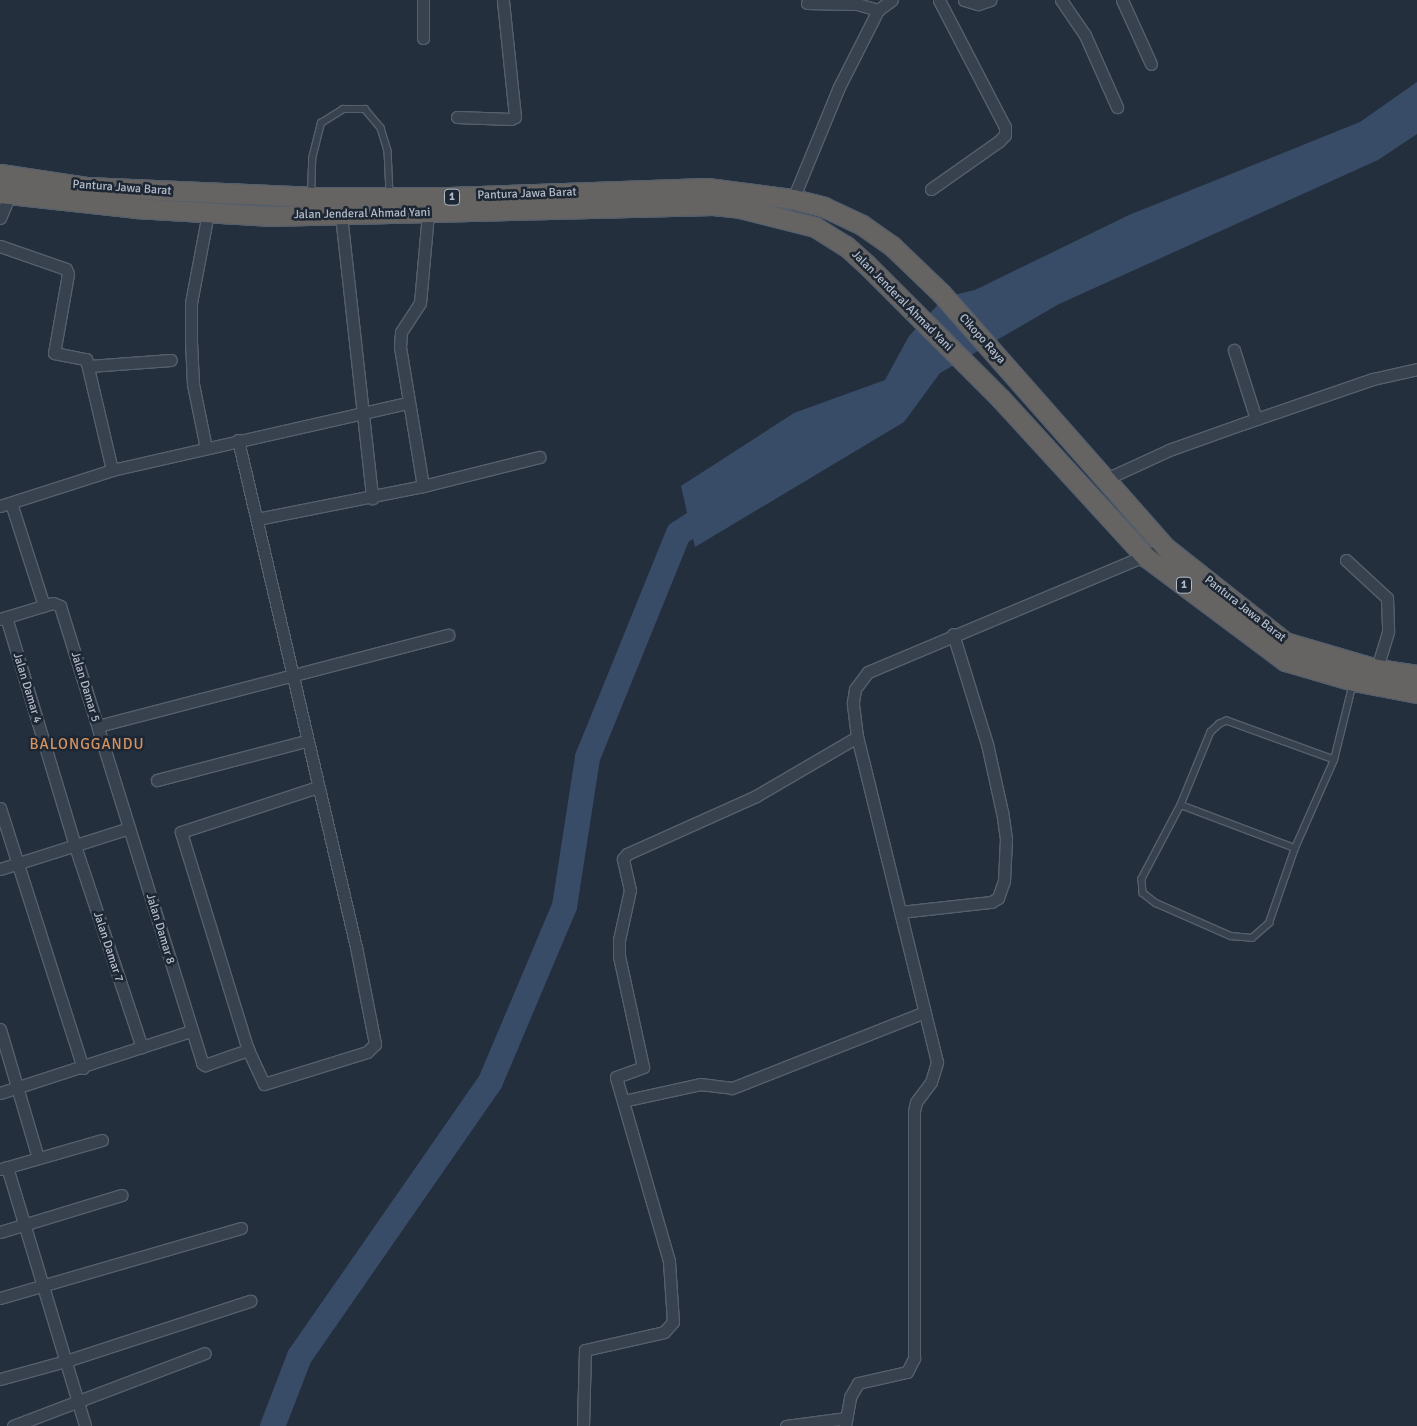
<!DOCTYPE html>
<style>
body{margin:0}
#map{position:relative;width:1417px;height:1426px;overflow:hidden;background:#242f3e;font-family:Signika,sans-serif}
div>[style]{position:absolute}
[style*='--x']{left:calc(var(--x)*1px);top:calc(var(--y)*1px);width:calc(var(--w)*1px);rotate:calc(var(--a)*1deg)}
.water>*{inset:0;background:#394c67}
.river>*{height:25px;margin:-12.5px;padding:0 12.5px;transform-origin:12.5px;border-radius:12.5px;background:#394c67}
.roads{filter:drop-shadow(1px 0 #565f6c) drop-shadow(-1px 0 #565f6c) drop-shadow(0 1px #565f6c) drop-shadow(0 -1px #565f6c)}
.service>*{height:5.5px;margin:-2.75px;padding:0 2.75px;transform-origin:2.75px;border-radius:2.75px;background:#38414e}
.minor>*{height:11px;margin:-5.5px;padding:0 5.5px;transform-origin:5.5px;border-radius:5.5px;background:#38414e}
.trunk>*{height:19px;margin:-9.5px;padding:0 9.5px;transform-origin:9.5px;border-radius:9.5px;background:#656462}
span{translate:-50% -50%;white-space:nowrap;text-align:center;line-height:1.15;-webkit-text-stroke:5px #1d2633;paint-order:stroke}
.shield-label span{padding:1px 4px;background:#1d2633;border:1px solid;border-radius:4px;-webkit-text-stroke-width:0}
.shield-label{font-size:11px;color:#b4bcc9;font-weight:700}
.street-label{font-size:12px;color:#b4bcc9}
.quarter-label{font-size:15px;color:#d59563;letter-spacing:1px}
</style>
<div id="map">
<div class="water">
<div style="clip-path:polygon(1417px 82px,1417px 134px,1378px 160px,1059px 304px,940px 373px,904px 422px,695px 547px,681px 486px,794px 413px,885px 380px,909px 336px,945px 297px,975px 290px,1129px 215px,1360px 122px)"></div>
</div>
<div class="river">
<div style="--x:272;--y:1426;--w:75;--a:-68.9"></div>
<div style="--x:299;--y:1356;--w:335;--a:-55.2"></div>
<div style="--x:490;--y:1081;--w:190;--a:-67.1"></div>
<div style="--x:564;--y:906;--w:151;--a:-81.2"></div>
<div style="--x:587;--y:757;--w:242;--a:-67.9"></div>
<div style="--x:678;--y:533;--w:48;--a:-33"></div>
</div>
<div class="roads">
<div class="service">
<div style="--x:311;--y:194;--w:35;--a:-88"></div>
<div style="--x:312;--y:159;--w:37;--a:-76"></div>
<div style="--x:321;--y:123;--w:26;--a:-32"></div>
<div style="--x:343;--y:109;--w:22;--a:0"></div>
<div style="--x:365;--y:109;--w:25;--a:50"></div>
<div style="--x:381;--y:128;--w:24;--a:73"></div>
<div style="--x:388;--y:151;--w:43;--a:87.3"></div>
<div style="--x:1334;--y:760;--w:114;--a:-160"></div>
<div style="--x:1227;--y:721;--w:8;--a:157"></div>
<div style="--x:1220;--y:724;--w:12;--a:138"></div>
<div style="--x:1211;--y:732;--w:79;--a:112.3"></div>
<div style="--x:1181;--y:805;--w:84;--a:117.8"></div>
<div style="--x:1142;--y:879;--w:14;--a:86"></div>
<div style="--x:1143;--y:893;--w:16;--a:38"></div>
<div style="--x:1156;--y:903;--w:82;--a:23.7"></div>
<div style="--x:1231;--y:936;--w:21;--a:5"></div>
<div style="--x:1252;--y:938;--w:23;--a:-41"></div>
<div style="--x:1269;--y:923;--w:79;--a:-70.9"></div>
<div style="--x:1295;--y:848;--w:96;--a:-66.1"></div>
<div style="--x:1334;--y:760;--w:79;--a:-76.1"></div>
<div style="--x:1181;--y:805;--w:122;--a:20.7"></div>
</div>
<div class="minor">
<div style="--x:964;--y:0;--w:15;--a:16"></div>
<div style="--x:978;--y:4;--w:13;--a:-18"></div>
<div style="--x:1061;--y:0;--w:42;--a:55.6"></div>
<div style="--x:1085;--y:35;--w:79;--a:66"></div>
<div style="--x:1122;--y:0;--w:70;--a:65.6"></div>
<div style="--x:807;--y:3;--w:50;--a:1.1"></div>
<div style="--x:857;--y:4;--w:22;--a:16"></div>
<div style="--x:423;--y:38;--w:38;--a:-90"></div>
<div style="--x:457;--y:117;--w:54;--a:2.1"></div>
<div style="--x:511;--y:119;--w:4;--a:-27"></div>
<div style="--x:515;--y:117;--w:118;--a:-95.9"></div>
<div style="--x:931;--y:189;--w:83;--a:-35.2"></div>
<div style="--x:999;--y:141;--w:8;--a:-45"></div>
<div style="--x:1005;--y:135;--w:8;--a:-90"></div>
<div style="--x:1005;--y:127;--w:143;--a:-117.5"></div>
<div style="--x:793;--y:199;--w:121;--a:-67.7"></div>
<div style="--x:839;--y:87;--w:86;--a:-63.1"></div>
<div style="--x:878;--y:10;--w:17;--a:-36"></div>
<div style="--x:341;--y:215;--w:285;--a:83.7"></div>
<div style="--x:0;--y:218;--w:25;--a:-67"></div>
<div style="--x:0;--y:246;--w:70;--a:19.2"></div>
<div style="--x:66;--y:269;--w:5;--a:68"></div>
<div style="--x:68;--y:274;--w:80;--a:100"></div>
<div style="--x:54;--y:353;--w:33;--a:11"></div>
<div style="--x:86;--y:359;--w:114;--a:76.8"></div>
<div style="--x:1234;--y:350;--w:72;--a:72.3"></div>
<div style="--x:89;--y:366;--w:82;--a:-4.2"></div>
<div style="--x:238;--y:440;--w:521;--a:76.9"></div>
<div style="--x:356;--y:947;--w:99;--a:78.9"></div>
<div style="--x:375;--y:1044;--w:11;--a:135"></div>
<div style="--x:367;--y:1052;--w:108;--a:162.7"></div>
<div style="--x:264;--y:1084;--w:38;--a:-115"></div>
<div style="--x:248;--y:1050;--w:228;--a:-107.1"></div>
<div style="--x:181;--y:832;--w:144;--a:-18.2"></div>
<div style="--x:206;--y:448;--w:65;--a:-101.5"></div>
<div style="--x:193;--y:384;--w:43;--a:-92.7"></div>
<div style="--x:191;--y:341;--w:38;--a:-90"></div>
<div style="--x:191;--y:303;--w:92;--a:-79.3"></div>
<div style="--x:1106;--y:479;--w:69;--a:-24.7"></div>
<div style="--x:1169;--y:450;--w:77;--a:-19.6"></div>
<div style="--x:1242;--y:424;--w:139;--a:-19"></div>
<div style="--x:1373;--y:379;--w:45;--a:-12.8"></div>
<div style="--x:423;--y:486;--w:120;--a:-14"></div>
<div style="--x:11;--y:503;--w:108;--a:72.2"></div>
<div style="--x:0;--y:506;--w:118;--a:-17.8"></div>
<div style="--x:112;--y:470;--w:303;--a:-12.8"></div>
<div style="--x:257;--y:519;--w:169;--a:-11.2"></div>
<div style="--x:423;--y:486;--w:141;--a:-99.4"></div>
<div style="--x:400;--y:347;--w:15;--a:-86"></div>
<div style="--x:401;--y:332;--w:35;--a:-57"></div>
<div style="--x:420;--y:303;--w:90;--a:-84.9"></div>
<div style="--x:1346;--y:560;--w:56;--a:42.8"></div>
<div style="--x:1387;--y:598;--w:34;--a:88"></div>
<div style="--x:1388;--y:632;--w:39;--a:107"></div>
<div style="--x:6;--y:617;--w:239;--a:73.2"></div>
<div style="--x:75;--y:846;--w:212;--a:71.6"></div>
<div style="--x:0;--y:619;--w:55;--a:-16.8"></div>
<div style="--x:53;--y:603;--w:8;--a:23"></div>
<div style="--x:60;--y:606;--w:479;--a:72.7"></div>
<div style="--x:202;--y:1063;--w:4;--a:34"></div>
<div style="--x:205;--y:1065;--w:46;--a:-19.2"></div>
<div style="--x:98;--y:726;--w:362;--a:-14.6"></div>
<div style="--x:157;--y:780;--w:154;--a:-14.7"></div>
<div style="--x:0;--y:808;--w:273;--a:72.3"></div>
<div style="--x:0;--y:869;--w:135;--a:-17.6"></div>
<div style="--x:900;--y:912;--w:92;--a:-6.3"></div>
<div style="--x:991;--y:902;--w:8;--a:-30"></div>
<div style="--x:998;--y:898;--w:18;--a:-71"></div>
<div style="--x:1004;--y:881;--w:42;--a:-87.3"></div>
<div style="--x:1006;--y:839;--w:27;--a:-98"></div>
<div style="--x:1002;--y:812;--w:70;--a:-102.4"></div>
<div style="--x:987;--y:744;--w:115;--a:-107.2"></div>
<div style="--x:0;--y:1029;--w:134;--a:73.6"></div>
<div style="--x:0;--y:1093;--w:201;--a:-18"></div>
<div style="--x:623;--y:1101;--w:79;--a:-12.4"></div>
<div style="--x:700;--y:1084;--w:32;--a:7"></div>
<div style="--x:732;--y:1088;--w:207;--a:-21.5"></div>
<div style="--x:7;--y:1167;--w:270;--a:73.2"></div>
<div style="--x:1;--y:1169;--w:105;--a:-16"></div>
<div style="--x:0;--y:1232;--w:127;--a:-16.9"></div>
<div style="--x:0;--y:1298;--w:251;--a:-16.2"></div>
<div style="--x:0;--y:1379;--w:68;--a:-15.3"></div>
<div style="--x:66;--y:1361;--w:194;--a:-18.1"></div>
<div style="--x:13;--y:1426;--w:205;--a:-20.8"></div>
<div style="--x:583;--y:1426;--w:76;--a:-88.5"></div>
<div style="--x:585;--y:1350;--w:81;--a:-12.8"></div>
<div style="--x:664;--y:1332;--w:13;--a:-48"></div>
<div style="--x:673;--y:1322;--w:61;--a:-93.8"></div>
<div style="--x:669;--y:1261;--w:191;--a:-106.1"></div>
<div style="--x:616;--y:1077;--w:29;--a:-20"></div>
<div style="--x:643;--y:1067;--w:114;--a:-102.2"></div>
<div style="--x:619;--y:956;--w:16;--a:-90"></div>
<div style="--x:619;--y:940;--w:51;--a:-77.6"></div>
<div style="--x:630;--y:890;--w:32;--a:-103"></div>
<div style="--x:623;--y:859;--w:6;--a:-51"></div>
<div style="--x:627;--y:854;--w:141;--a:-24.2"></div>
<div style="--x:756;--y:796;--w:117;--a:-30.3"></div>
<div style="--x:786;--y:1426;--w:61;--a:-7.6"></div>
<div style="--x:845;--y:1426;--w:29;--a:-80"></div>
<div style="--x:850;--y:1397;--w:16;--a:-60"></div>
<div style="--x:858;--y:1383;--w:50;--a:-12.7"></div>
<div style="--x:907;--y:1372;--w:16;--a:-63"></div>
<div style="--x:914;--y:1358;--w:247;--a:-90"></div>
<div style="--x:914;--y:1111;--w:9;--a:-77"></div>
<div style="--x:916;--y:1102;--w:25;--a:-53"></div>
<div style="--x:931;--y:1082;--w:21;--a:-73"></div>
<div style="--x:937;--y:1062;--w:335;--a:-103.8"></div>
<div style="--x:857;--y:737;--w:35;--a:-97"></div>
<div style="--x:853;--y:702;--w:13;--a:-81"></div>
<div style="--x:855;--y:689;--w:21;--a:-53"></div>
<div style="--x:868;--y:672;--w:322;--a:-22.8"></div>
</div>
<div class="trunk">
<div style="--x:0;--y:174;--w:87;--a:8.6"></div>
<div style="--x:86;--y:187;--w:225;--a:2.5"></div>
<div style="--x:311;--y:197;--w:138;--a:0"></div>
<div style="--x:449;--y:197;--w:258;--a:-2"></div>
<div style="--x:707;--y:188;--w:87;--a:7.3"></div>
<div style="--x:793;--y:199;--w:32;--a:14"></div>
<div style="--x:824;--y:207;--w:42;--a:25.3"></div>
<div style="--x:862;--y:225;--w:37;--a:35"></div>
<div style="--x:892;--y:246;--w:68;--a:43.8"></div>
<div style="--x:941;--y:293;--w:339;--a:48.6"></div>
<div style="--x:1165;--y:547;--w:153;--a:38.4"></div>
<div style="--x:1285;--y:642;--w:96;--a:16.4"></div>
<div style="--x:1377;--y:669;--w:40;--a:8.5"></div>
<div style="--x:0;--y:193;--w:136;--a:6.3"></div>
<div style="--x:135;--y:208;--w:133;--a:3.4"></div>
<div style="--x:268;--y:216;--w:445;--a:-1.4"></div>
<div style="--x:713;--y:205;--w:27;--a:6"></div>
<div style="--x:740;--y:208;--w:77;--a:14.2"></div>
<div style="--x:815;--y:227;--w:36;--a:32"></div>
<div style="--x:846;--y:246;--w:27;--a:42"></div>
<div style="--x:866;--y:264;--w:191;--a:45"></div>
<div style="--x:1001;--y:399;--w:214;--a:47.5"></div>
<div style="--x:1146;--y:557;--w:174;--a:36.8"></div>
<div style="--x:1285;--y:661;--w:72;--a:16.2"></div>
<div style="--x:1354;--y:681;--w:64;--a:10.8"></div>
</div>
</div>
<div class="shield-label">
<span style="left:452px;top:197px">1</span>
<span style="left:1184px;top:585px">1</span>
</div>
<div class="street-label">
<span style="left:122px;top:188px;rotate:4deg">Pantura Jawa Barat</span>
<span style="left:527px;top:194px;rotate:-2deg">Pantura Jawa Barat</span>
<span style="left:362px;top:214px;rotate:-1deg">Jalan Jenderal Ahmad Yani</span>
<span style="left:902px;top:301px;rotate:45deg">Jalan Jenderal Ahmad Yani</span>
<span style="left:982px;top:339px;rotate:48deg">Cikopo Raya</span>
<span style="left:1245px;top:609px;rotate:38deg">Pantura Jawa Barat</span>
<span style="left:85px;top:687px;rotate:73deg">Jalan Damar 5</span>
<span style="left:27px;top:688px;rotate:73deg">Jalan Damar 4</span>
<span style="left:160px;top:929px;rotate:73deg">Jalan Damar 8</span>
<span style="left:108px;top:947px;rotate:72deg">Jalan Damar 7</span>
</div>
<div class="quarter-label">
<span style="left:87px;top:745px">BALONGGANDU</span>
</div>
</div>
